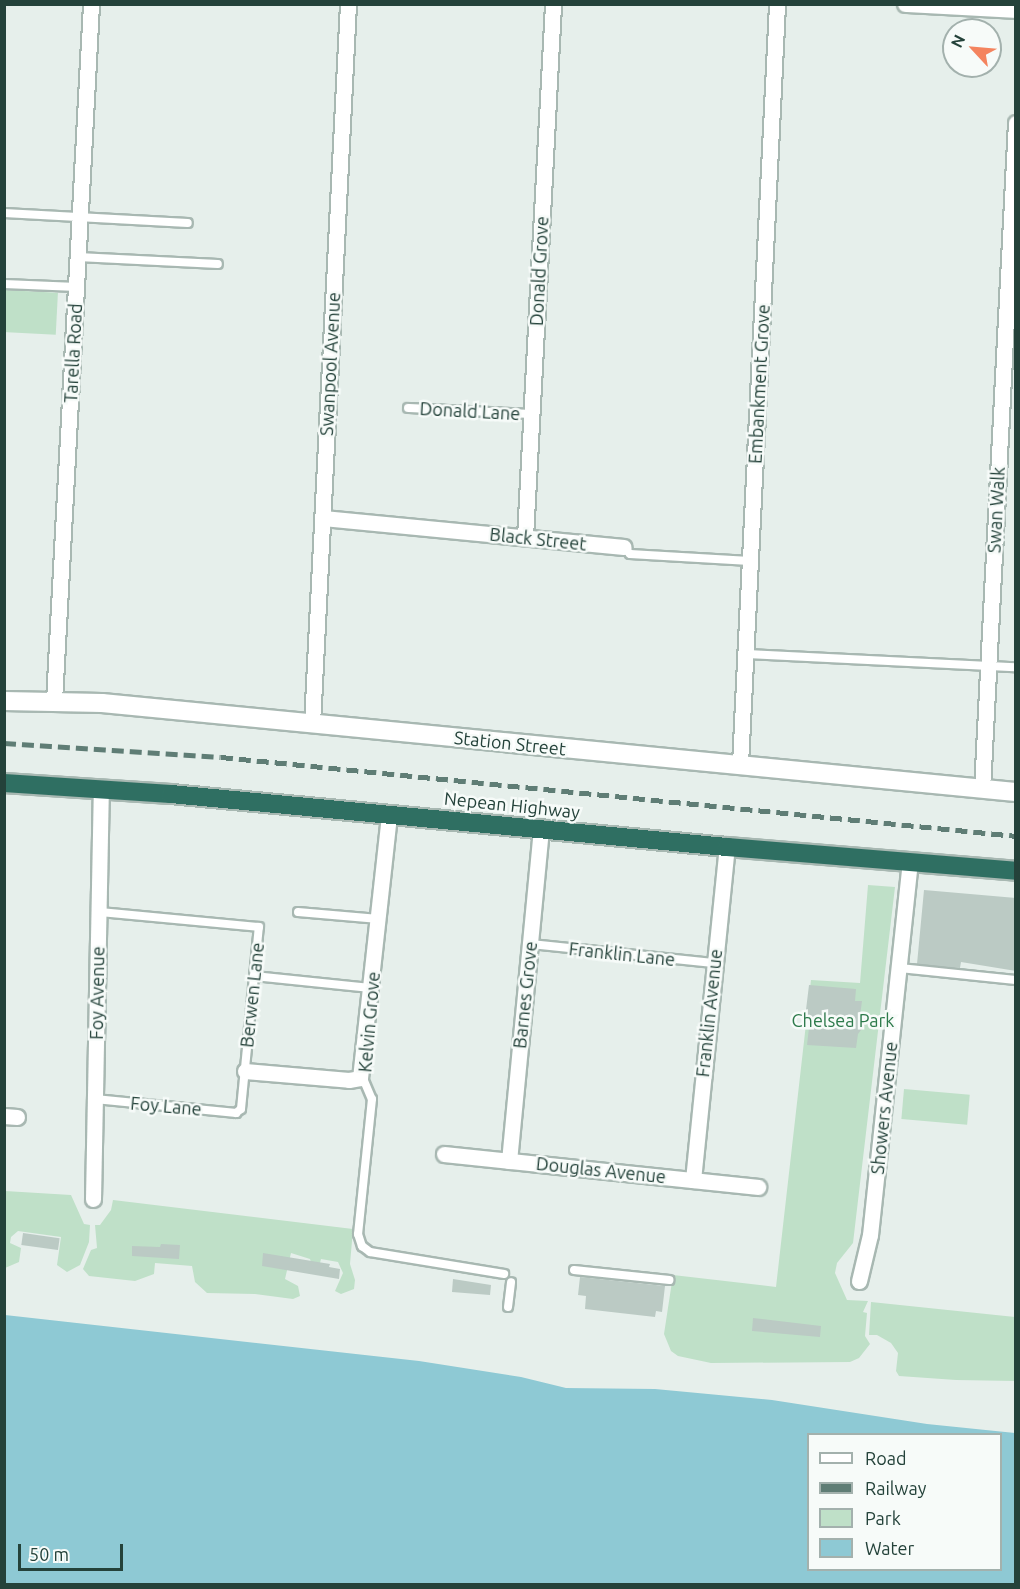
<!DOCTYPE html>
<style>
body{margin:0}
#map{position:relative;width:1020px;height:1589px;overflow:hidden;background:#e6efeb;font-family:Ubuntu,sans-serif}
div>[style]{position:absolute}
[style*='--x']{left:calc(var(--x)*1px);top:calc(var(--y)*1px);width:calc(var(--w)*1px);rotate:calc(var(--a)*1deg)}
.green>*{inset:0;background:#bfe0c8;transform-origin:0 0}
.water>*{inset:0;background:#8ec9d4}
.building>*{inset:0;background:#bbcac4;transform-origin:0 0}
.roads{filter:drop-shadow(2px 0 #a8b8b2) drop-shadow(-2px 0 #a8b8b2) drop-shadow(0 2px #a8b8b2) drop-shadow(0 -2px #a8b8b2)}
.lane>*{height:8px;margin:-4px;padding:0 4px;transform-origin:4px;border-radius:4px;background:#fff}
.street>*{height:15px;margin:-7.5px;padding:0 7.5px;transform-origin:7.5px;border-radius:7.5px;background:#fff}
.secondary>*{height:18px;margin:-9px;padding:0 9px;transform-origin:9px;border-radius:9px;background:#fff}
.highway>*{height:18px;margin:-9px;padding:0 9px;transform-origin:9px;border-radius:9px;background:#2f6f62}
.rail>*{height:4.5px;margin-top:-2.25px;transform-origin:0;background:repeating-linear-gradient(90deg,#5f7d75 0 12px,transparent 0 18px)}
span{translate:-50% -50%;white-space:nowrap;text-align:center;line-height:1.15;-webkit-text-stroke:5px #f7fbf9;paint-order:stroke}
.street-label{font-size:18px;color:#24423a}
.park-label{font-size:18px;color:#2d7a4b}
.frame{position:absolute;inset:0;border:6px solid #24423a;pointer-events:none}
.legend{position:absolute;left:807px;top:1433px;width:195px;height:138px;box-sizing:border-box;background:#f7fbf9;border:2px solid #a3b1ad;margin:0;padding:8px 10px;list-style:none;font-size:18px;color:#24423a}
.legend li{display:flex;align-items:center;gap:12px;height:30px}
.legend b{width:30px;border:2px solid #a3b1ad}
.north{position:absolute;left:942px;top:18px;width:60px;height:60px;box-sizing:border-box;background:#f7fbf9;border:2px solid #a3b1ad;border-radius:50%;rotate:296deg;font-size:16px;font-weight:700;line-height:24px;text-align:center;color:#24423a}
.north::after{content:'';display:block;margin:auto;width:21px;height:27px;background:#f4845f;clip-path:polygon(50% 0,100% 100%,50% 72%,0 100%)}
.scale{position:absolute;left:18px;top:1544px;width:105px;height:27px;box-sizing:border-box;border:3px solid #24423a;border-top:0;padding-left:8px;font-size:18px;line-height:21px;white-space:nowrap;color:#24423a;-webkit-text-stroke:4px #f7fbf9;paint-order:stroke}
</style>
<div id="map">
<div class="green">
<div style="left:5px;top:290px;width:53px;height:42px;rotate:3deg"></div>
<div style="clip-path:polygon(868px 885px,895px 887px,853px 1243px,837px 1263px,835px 1273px,847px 1300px,868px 1301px,863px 1312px,867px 1313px,865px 1336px,870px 1344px,859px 1358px,850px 1362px,711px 1363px,678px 1356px,671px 1351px,664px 1334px,673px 1275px,776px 1287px,811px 980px,860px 983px)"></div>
<div style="left:904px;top:1089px;width:66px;height:30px;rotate:5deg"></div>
<div style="clip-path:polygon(5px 1191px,71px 1195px,84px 1224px,90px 1225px,89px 1242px,80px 1265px,67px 1272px,57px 1265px,61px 1237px,18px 1231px,11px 1237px,10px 1243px,21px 1248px,19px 1262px,5px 1268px)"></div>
<div style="clip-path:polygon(113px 1200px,353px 1229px,350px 1264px,355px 1280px,354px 1289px,341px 1294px,335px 1291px,343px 1273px,338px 1262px,321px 1259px,320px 1263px,311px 1262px,310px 1259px,291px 1253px,285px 1279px,298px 1286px,300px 1296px,293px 1299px,255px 1294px,207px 1293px,195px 1282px,192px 1266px,155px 1263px,154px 1274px,135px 1281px,89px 1276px,83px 1269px,91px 1250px,97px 1248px,95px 1225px,100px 1225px,111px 1210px)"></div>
<div style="clip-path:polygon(871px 1302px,1015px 1317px,1015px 1381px,956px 1380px,899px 1376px,896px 1371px,898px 1353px,891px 1343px,877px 1335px,869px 1335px)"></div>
</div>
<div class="water">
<div style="clip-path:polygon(evenodd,5px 1315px,419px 1361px,521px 1377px,566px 1388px,655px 1389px,772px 1400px,927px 1424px,1015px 1433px,1015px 1584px,5px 1584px,5px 1315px,808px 1434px,1000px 1434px,1000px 1570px,808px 1570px,808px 1434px)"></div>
</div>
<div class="building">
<div style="clip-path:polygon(924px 890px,1016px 898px,1016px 971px,961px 962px,960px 968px,917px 964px)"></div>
<div style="clip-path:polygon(809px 985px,856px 989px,855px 1001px,862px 1001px,860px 1016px,870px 1018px,858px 1034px,856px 1048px,807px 1045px,810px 1019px,805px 1018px)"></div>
<div style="left:23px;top:1233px;width:37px;height:12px;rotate:8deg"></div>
<div style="clip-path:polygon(161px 1244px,180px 1245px,179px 1259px,132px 1256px,132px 1246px,160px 1247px)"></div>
<div style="clip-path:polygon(263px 1253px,330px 1264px,329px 1267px,340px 1269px,339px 1279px,262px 1266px)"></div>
<div style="clip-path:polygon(580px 1277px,665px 1286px,662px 1312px,656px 1311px,655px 1317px,585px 1309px,586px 1296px,578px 1295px)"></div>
<div style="clip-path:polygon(453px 1279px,491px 1285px,490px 1295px,452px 1292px)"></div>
<div style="clip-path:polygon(753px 1318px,821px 1326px,820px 1337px,752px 1331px)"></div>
</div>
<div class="roads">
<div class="lane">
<div style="--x:4;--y:213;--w:184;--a:3.1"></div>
<div style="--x:78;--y:257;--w:140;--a:2.9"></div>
<div style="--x:4;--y:284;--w:73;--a:2.4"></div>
<div style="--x:408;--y:408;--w:124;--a:2.8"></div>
<div style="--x:624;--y:547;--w:9;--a:49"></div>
<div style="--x:630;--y:554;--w:120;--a:3.3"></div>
<div style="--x:746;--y:654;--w:270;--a:2.8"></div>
<div style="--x:298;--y:912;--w:81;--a:4.9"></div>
<div style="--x:530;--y:944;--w:185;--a:5.9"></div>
<div style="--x:899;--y:968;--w:118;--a:5.9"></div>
<div style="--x:254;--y:976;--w:117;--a:5.9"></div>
<div style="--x:362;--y:1076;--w:25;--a:67"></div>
<div style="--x:372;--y:1099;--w:136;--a:95.9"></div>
<div style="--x:358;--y:1234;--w:13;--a:72"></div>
<div style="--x:362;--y:1246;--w:10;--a:37"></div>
<div style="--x:370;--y:1252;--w:136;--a:9.3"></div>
<div style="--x:95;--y:1099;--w:142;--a:5.7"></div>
<div style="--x:236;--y:1113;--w:6;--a:-39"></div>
<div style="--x:241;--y:1109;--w:183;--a:-84.4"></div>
<div style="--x:259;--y:927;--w:161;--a:-174.6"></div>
<div style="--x:574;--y:1270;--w:96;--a:6"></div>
<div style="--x:508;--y:1307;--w:25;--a:-83"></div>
</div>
<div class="street">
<div style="--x:905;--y:4;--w:111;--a:3.1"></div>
<div style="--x:323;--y:518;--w:302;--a:5.5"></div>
<div style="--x:525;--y:537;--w:534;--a:-86.99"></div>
<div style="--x:54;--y:701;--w:698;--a:-86.96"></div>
<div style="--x:312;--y:724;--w:721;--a:-87.14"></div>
<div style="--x:740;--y:764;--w:761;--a:-87.21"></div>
<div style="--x:982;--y:789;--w:667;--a:-87.08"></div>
<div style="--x:245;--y:1071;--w:104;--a:4.9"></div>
<div style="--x:349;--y:1080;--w:11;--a:-10"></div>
<div style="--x:360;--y:1078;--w:266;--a:-83.7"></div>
<div style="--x:4;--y:1116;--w:13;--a:4"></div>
<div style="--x:444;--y:1154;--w:316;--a:6"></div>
<div style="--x:509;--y:1161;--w:333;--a:-84.5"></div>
<div style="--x:693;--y:1180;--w:335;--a:-84.2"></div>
<div style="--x:93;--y:1199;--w:411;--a:-88.9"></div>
<div style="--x:859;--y:1281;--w:47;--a:-76.6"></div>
<div style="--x:870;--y:1235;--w:375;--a:-83.9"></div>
</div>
<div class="secondary">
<div style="--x:4;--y:701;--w:98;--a:1.2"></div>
<div style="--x:102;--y:703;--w:918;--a:5.56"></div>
</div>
<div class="highway">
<div style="--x:4;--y:783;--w:167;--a:3.8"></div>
<div style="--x:171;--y:794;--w:559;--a:5.45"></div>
<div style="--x:727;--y:847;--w:290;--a:4.7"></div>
</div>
</div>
<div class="rail">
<div style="--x:4;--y:743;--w:217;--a:3.7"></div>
<div style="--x:221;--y:757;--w:799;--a:5.67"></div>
</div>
<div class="street-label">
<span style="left:539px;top:271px;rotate:-87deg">Donald Grove</span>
<span style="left:73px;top:353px;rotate:-87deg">Tarella Road</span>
<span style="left:330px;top:364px;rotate:-87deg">Swanpool Avenue</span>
<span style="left:759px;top:384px;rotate:-87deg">Embankment Grove</span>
<span style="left:470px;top:411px;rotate:3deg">Donald Lane</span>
<span style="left:996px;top:510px;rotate:-87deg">Swan Walk</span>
<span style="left:538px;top:539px;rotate:6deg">Black Street</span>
<span style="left:510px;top:743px;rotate:6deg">Station Street</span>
<span style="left:512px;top:805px;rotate:6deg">Nepean Highway</span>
<span style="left:622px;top:954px;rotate:6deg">Franklin Lane</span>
<span style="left:97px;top:993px;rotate:-89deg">Foy Avenue</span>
<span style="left:252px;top:995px;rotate:-84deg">Berwen Lane</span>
<span style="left:525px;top:995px;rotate:-84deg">Barnes Grove</span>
<span style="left:709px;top:1013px;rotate:-84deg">Franklin Avenue</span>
<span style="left:369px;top:1022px;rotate:-85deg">Kelvin Grove</span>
<span style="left:166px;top:1106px;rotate:5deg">Foy Lane</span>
<span style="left:884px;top:1108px;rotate:-84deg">Showers Avenue</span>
<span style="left:601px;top:1170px;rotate:6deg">Douglas Avenue</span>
</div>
<div class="park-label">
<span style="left:843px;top:1020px">Chelsea Park</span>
</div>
<div class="frame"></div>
<ul class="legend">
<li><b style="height:8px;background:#fff"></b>Road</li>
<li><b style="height:8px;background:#5f7d75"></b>Railway</li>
<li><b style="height:16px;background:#bfe0c8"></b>Park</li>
<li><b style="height:16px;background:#8ec9d4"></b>Water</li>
</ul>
<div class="north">N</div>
<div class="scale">50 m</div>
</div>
